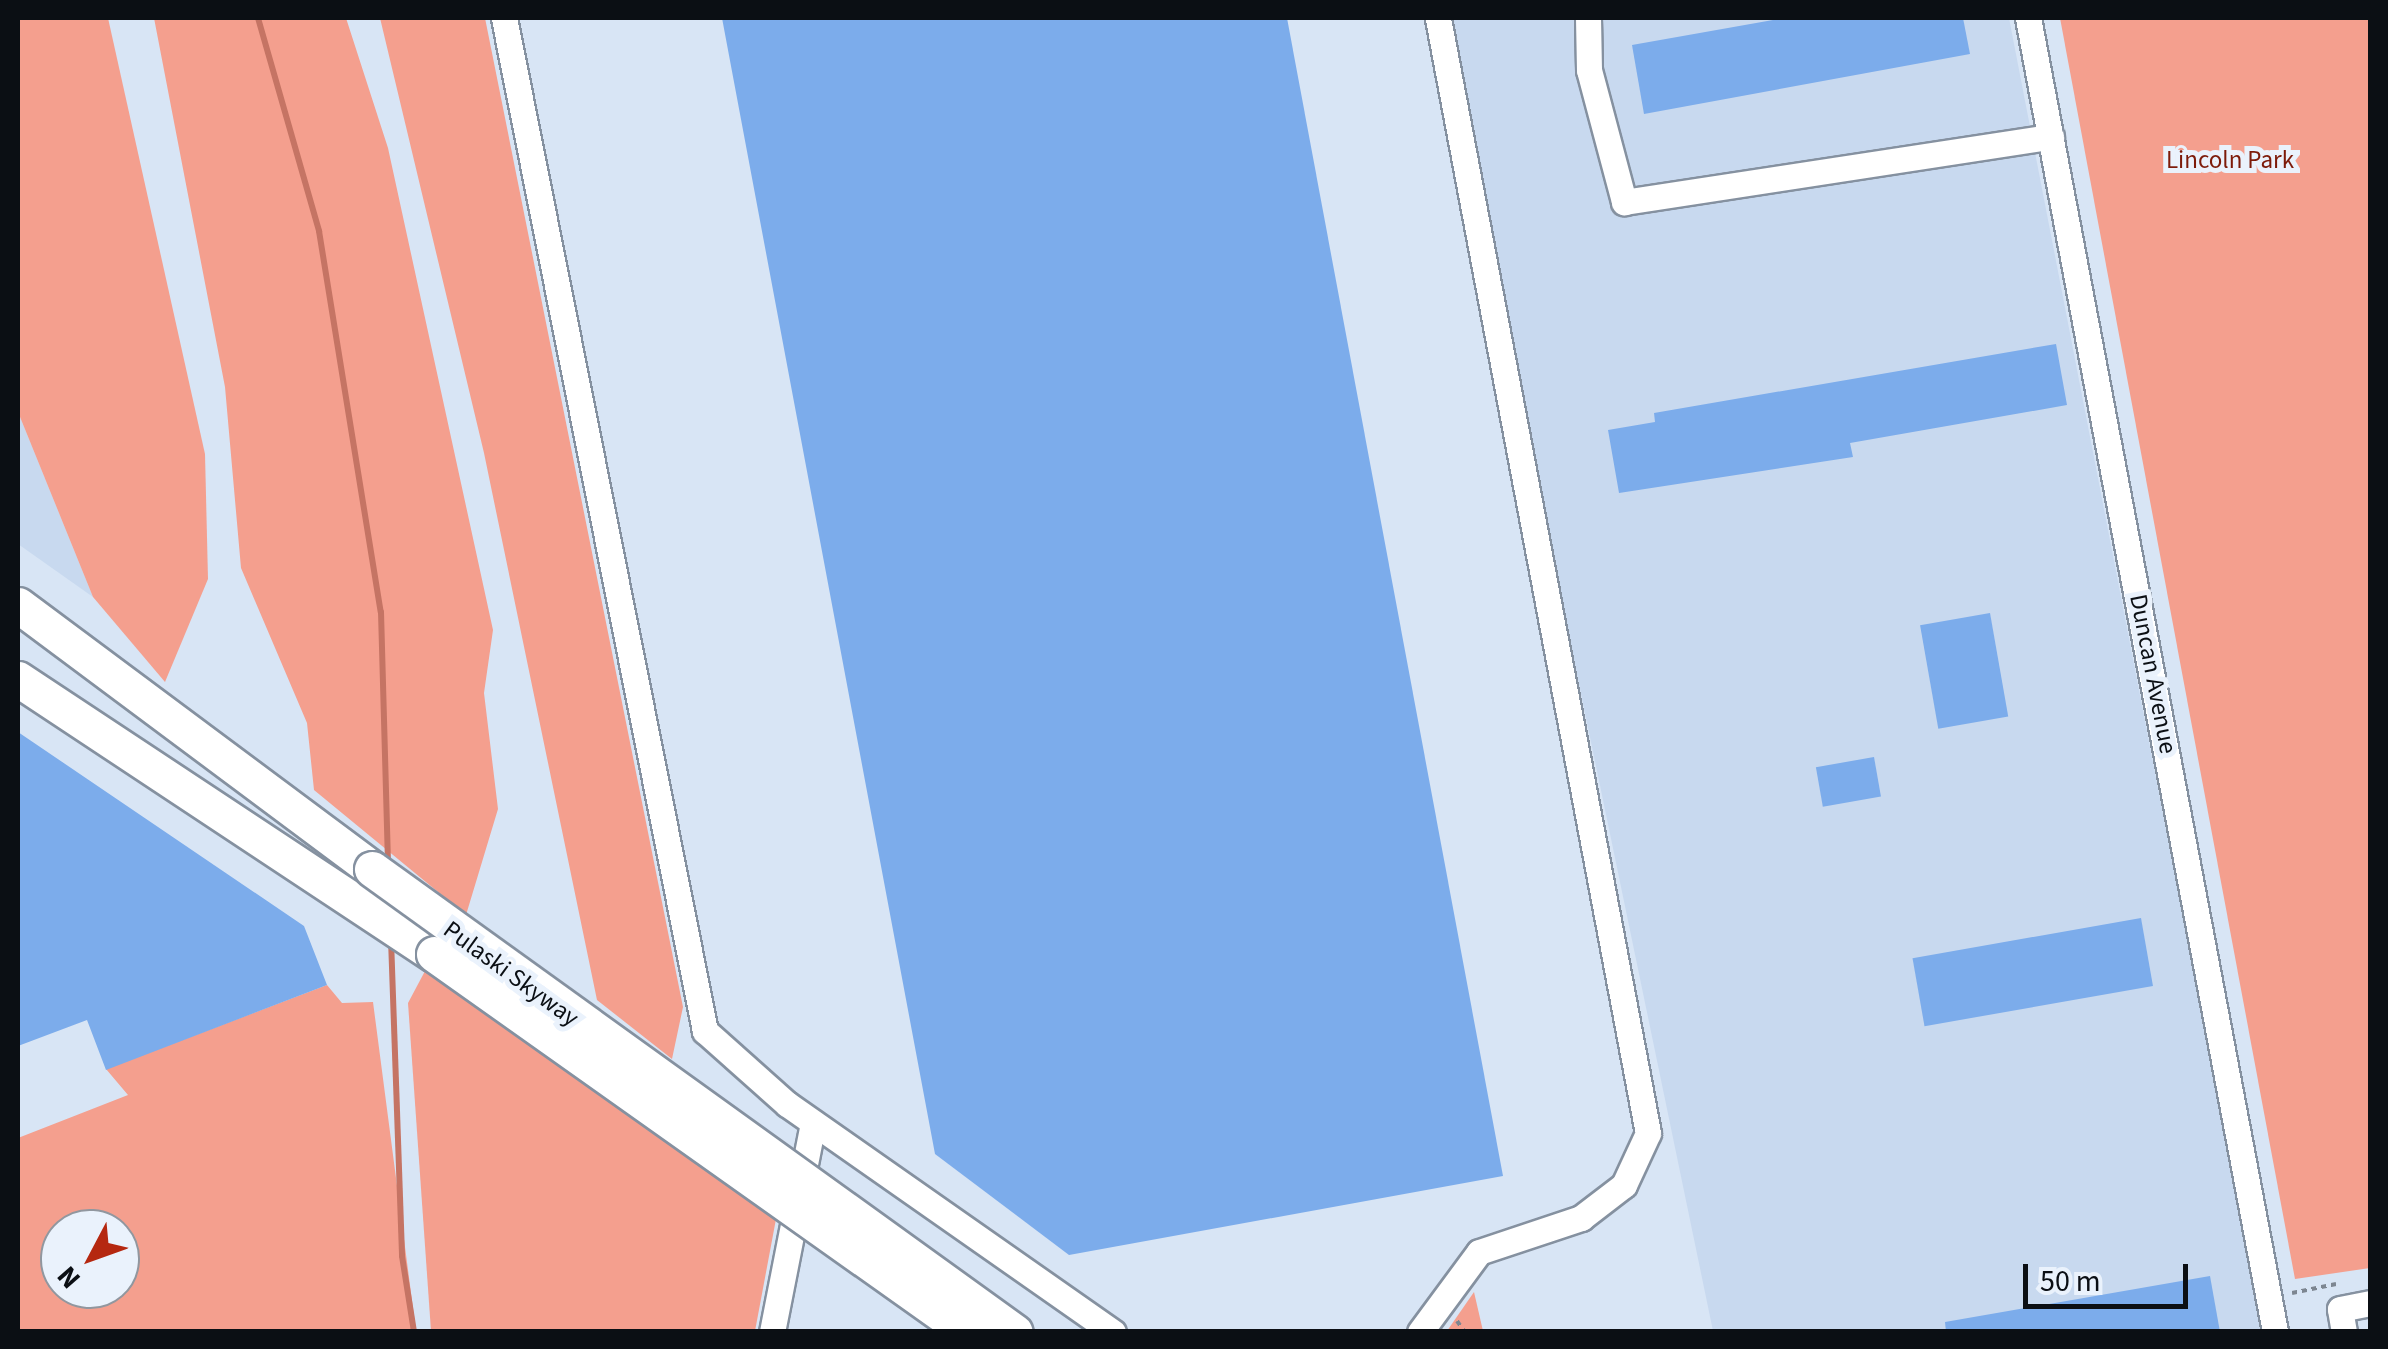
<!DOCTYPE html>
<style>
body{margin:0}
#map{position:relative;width:2388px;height:1349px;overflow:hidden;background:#d8e5f5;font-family:"Source Sans 3",sans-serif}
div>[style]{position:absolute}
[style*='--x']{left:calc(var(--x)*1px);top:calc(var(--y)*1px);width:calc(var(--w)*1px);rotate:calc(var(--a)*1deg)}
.built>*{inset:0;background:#c8d9ef}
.green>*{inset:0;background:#f49f8e}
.stream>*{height:6px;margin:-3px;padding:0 3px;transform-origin:3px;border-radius:3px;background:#c57464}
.building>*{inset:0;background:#7caceb;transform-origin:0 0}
.path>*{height:4px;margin-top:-2px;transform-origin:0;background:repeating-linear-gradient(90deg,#7d8691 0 5px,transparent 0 10px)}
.roads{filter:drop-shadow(2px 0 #8591a0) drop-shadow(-2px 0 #8591a0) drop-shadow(0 2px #8591a0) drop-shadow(0 -2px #8591a0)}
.minor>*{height:25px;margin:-12.5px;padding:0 12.5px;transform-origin:12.5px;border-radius:12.5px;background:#fff}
.highway>*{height:35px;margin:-17.5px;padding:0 17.5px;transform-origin:17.5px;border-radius:17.5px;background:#fff}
.bridges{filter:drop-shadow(2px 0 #8591a0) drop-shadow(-2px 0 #8591a0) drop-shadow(0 2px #8591a0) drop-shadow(0 -2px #8591a0)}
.highway-bridge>*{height:35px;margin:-17.5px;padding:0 17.5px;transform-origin:17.5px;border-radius:17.5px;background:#fff}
span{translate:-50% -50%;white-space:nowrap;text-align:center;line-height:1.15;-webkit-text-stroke:10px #eaf2fc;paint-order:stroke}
.park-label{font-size:25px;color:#7d1b0a}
.street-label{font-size:25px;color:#0b0f14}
.frame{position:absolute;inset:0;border:20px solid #0b0f14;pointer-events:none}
.north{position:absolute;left:40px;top:1209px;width:100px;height:100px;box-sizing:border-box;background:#eaf2fc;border:2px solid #91979f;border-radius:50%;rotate:229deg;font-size:28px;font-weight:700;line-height:40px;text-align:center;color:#0b0f14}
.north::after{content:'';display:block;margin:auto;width:35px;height:45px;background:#b52810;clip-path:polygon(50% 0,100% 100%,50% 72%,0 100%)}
.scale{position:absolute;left:2023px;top:1264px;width:165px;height:45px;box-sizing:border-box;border:5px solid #0b0f14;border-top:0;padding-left:12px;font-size:30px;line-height:35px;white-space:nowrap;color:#0b0f14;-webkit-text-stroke:8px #eaf2fc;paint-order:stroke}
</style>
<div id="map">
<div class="built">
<div style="clip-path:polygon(1441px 18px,2009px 18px,2263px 1331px,1713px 1331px)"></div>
<div style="clip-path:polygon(18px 412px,93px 597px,18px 544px)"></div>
</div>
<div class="green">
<div style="clip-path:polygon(18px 18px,108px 18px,205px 454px,208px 579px,165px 682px,93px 597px,18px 412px)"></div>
<div style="clip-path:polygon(154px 18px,346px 18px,388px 148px,493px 630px,484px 693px,498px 809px,466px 915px,314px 790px,307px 723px,241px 568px,225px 387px)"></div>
<div style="clip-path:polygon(380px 18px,485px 18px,683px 1007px,672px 1059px,597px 1000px,484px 453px)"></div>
<div style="clip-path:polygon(2060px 18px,2370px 18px,2370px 1268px,2295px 1279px)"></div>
<div style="clip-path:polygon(425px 971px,776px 1219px,755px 1331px,431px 1331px,408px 1003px)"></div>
<div style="clip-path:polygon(evenodd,327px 985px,342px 1003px,373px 1002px,416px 1331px,18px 1332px,18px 1138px,128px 1095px,106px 1069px,327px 985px,60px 1229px,120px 1229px,120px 1289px,60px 1289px,60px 1229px)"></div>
<div style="clip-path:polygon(1474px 1292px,1483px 1331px,1447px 1331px)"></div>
</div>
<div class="stream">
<div style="--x:258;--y:18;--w:222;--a:74"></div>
<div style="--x:319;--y:231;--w:386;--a:80.8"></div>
<div style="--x:381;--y:612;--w:255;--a:88.4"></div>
<div style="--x:391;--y:939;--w:317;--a:88"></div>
<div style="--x:402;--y:1256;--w:77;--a:81"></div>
</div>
<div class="building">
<div style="clip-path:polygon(722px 18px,1287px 18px,1503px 1176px,1069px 1255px,935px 1154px)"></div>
<div style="clip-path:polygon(1784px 18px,1963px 18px,1970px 54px,1644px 114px,1632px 45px)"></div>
<div style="clip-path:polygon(2056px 344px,2067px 405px,1850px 443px,1853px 457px,1619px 493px,1608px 430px,1655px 422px,1654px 413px)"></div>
<div style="left:1990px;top:613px;width:105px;height:71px;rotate:80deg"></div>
<div style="clip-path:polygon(18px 732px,304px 926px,327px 985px,106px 1070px,87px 1020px,18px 1046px)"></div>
<div style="left:1874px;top:757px;width:40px;height:59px;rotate:80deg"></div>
<div style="left:2141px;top:918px;width:69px;height:232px;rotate:80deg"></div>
<div style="clip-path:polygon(2210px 1276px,2220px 1332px,1946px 1332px,1945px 1322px)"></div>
</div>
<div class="path">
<div style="--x:2292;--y:1293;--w:45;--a:-11.6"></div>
<div style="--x:1457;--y:1321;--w:14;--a:54"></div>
</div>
<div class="roads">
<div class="minor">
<div style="--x:504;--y:18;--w:1033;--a:78.78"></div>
<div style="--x:705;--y:1031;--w:110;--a:41.7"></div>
<div style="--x:787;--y:1104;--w:398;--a:35"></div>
<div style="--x:1588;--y:18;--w:52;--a:88.9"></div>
<div style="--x:1589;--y:70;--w:137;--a:75.1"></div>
<div style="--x:1624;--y:202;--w:432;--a:-8.7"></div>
<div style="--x:2028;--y:18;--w:1337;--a:79.35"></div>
<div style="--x:772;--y:1332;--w:213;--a:-78.9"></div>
<div style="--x:1420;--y:1332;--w:99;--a:-53.6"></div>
<div style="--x:1479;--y:1252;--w:108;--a:-18.4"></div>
<div style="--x:1581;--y:1218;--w:54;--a:-37.5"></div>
<div style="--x:1624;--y:1185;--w:57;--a:-65.2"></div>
<div style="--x:1648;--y:1133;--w:1135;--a:-100.67"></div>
<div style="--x:2344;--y:1332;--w:23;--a:-100"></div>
<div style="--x:2340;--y:1309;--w:31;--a:-11"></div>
</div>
<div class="highway">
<div style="--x:18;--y:605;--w:442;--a:36.7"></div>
<div style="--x:18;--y:679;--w:499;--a:33.5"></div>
</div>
</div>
<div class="bridges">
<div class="highway-bridge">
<div style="--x:372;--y:869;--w:792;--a:35.76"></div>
<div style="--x:434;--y:954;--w:653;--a:35.34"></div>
</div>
</div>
<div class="park-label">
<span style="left:2230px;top:160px">Lincoln Park</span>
</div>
<div class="street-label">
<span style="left:2153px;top:674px;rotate:79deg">Duncan Avenue</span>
<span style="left:511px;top:974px;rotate:36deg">Pulaski Skyway</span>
</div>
<div class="frame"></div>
<div class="north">N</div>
<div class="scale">50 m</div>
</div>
